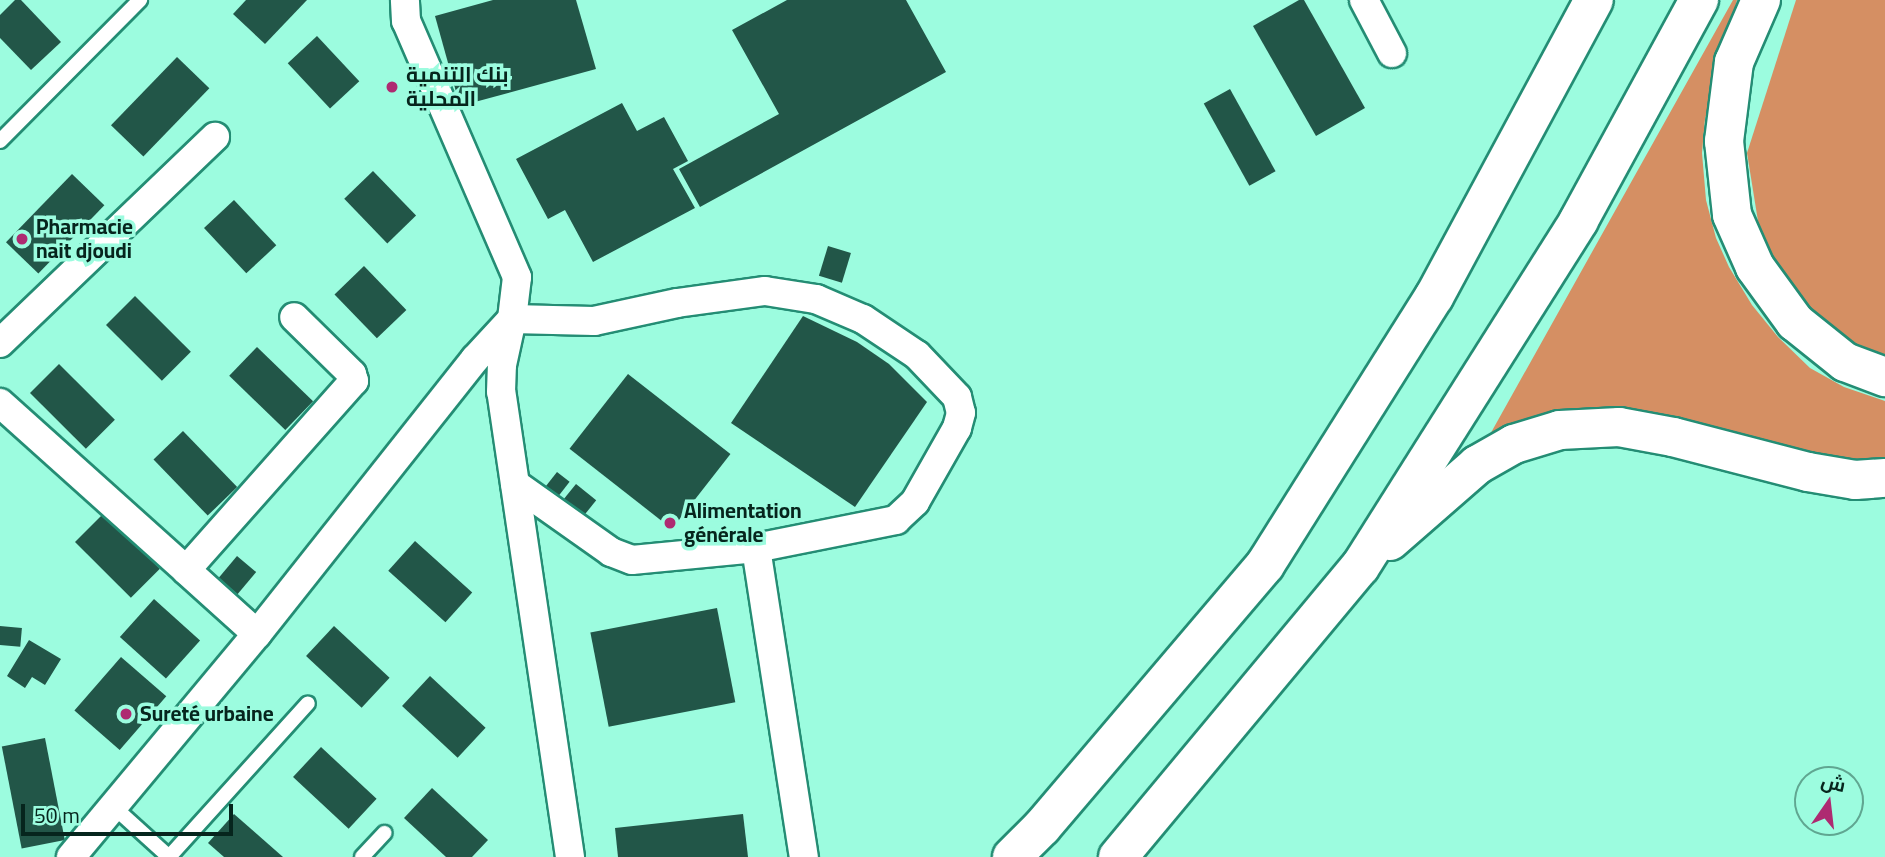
<!DOCTYPE html>
<meta charset="utf-8">
<style>
body{margin:0}
#map{position:relative;width:1885px;height:857px;overflow:hidden;background:#9cfcdf;font-family:Georgia,Cairo,serif}
div>[style]{position:absolute}
[style*='--x']{left:calc(var(--x)*1px);top:calc(var(--y)*1px);width:calc(var(--w)*1px);rotate:calc(var(--a)*1deg)}
.forest>*{inset:0;background:#d58f63}
.building>*{inset:0;background:#225648;transform-origin:0 0}
.roads{filter:drop-shadow(2px 0 #248d74) drop-shadow(-2px 0 #248d74) drop-shadow(0 2px #248d74) drop-shadow(0 -2px #248d74)}
.lane>*{height:14px;margin:-7px;padding:0 7px;transform-origin:7px;border-radius:7px;background:#fff}
.street>*{height:28px;margin:-14px;padding:0 14px;transform-origin:14px;border-radius:14px;background:#fff}
.highway>*{height:38px;margin:-19px;padding:0 19px;transform-origin:19px;border-radius:19px;background:#fff}
.dots>*{width:19px;height:19px;translate:-50% -50%;box-sizing:border-box;border:4px solid #9cfcdf;border-radius:50%}
span{translate:-50% -50%;white-space:nowrap;text-align:center;line-height:1.15;-webkit-text-stroke:7px #9cfcdf;paint-order:stroke}
.poi-label{font-size:21px;color:#06251d;font-weight:700}
.left{translate:0 -50%;text-align:left}
.north{position:absolute;left:1794px;top:766px;width:70px;height:70px;box-sizing:border-box;background:#9cfcdf;border:2px solid #60a691;border-radius:50%;rotate:14deg;font-size:19px;font-weight:700;line-height:28px;text-align:center;color:#06251d}
.north::after{content:'';display:block;margin:auto;width:24px;height:32px;background:#ae2a71;clip-path:polygon(50% 0,100% 100%,50% 72%,0 100%)}
.scale{position:absolute;left:21px;top:804px;width:212px;height:32px;box-sizing:border-box;border:4px solid #06251d;border-top:0;padding-left:9px;font-size:21px;line-height:24px;white-space:nowrap;color:#06251d;-webkit-text-stroke:5px #9cfcdf;paint-order:stroke}
</style>
<div id="map">
<div class="forest">
<div style="clip-path:polygon(1733px 0,1737px 0,1705px 119px,1702px 153px,1706px 200px,1716px 238px,1729px 267px,1752px 305px,1778px 337px,1810px 368px,1844px 387px,1885px 401px,1885px 466px,1756px 453px,1488px 438px)"></div>
<div style="clip-path:polygon(1796px 0,1885px 0,1885px 370px,1810px 324px,1762px 246px,1747px 153px)"></div>
</div>
<div class="building">
<div style="clip-path:polygon(15px 0,21px 0,61px 42px,31px 70px,0 38px,0 15px)"></div>
<div style="clip-path:polygon(246px 0,307px 0,265px 44px,233px 14px)"></div>
<div style="clip-path:polygon(493px 0,576px 0,596px 69px,460px 106px,435px 16px)"></div>
<div style="clip-path:polygon(787px 0,906px 0,946px 72px,700px 207px,679px 169px,779px 114px,732px 30px)"></div>
<div style="clip-path:polygon(1299px 0,1304px 0,1365px 108px,1316px 136px,1253px 26px)"></div>
<div style="left:317px;top:36px;width:62px;height:40px;rotate:47deg"></div>
<div style="left:177px;top:57px;width:45px;height:95px;rotate:44deg"></div>
<div style="left:1230px;top:89px;width:94px;height:30px;rotate:61deg"></div>
<div style="clip-path:polygon(622px 103px,637px 131px,664px 117px,688px 161px,673px 169px,695px 208px,593px 262px,565px 210px,548px 219px,516px 159px)"></div>
<div style="left:373px;top:171px;width:62px;height:40px;rotate:46deg"></div>
<div style="left:72px;top:174px;width:45px;height:95px;rotate:44deg"></div>
<div style="left:234px;top:200px;width:62px;height:41px;rotate:47deg"></div>
<div style="left:828px;top:246px;width:24px;height:31px;rotate:17deg"></div>
<div style="left:364px;top:266px;width:61px;height:41px;rotate:46deg"></div>
<div style="left:135px;top:296px;width:79px;height:41px;rotate:45deg"></div>
<div style="clip-path:polygon(803px 316px,857px 342px,889px 364px,927px 402px,855px 507px,731px 423px)"></div>
<div style="left:257px;top:347px;width:78px;height:40px;rotate:44deg"></div>
<div style="left:59px;top:364px;width:79px;height:41px;rotate:45deg"></div>
<div style="left:628px;top:374px;width:130px;height:95px;rotate:38deg"></div>
<div style="left:183px;top:431px;width:78px;height:41px;rotate:46deg"></div>
<div style="left:557px;top:472px;width:16px;height:23px;rotate:38deg"></div>
<div style="left:576px;top:484px;width:26px;height:35px;rotate:39deg"></div>
<div style="left:104px;top:513px;width:79px;height:41px;rotate:45deg"></div>
<div style="left:415px;top:541px;width:77px;height:40px;rotate:42deg"></div>
<div style="left:237px;top:556px;width:25px;height:29px;rotate:40deg"></div>
<div style="left:154px;top:599px;width:62px;height:51px;rotate:42deg"></div>
<div style="left:717px;top:608px;width:96px;height:129px;rotate:79deg"></div>
<div style="left:0;top:626px;width:22px;height:19px;rotate:5deg"></div>
<div style="left:334px;top:626px;width:76px;height:41px;rotate:43deg"></div>
<div style="clip-path:polygon(29px 640px,61px 659px,45px 685px,32px 677px,25px 688px,7px 676px)"></div>
<div style="left:121px;top:657px;width:60px;height:71px;rotate:41deg"></div>
<div style="left:430px;top:676px;width:76px;height:41px;rotate:43deg"></div>
<div style="left:45px;top:738px;width:104px;height:44px;rotate:79deg"></div>
<div style="left:321px;top:747px;width:76px;height:41px;rotate:43deg"></div>
<div style="clip-path:polygon(432px 788px,488px 840px,472px 857px,446px 857px,404px 818px)"></div>
<div style="clip-path:polygon(234px 814px,283px 857px,224px 857px,208px 843px)"></div>
<div style="clip-path:polygon(743px 814px,748px 857px,618px 857px,615px 828px)"></div>
</div>
<div class="roads">
<div class="lane">
<div style="--x:0;--y:141;--w:199;--a:-45.2"></div>
<div style="--x:115;--y:808;--w:73;--a:42.2"></div>
<div style="--x:169;--y:857;--w:207;--a:-47.9"></div>
<div style="--x:362;--y:857;--w:33;--a:-47"></div>
</div>
<div class="street">
<div style="--x:1364;--y:0;--w:60;--a:62.2"></div>
<div style="--x:0;--y:343;--w:298;--a:-43.8"></div>
<div style="--x:0;--y:403;--w:250;--a:41.9"></div>
<div style="--x:515;--y:484;--w:118;--a:35.3"></div>
<div style="--x:611;--y:552;--w:22;--a:21"></div>
<div style="--x:632;--y:560;--w:125;--a:-5.5"></div>
<div style="--x:257;--y:634;--w:96;--a:-138"></div>
<div style="--x:186;--y:570;--w:253;--a:-48.4"></div>
<div style="--x:354;--y:381;--w:7;--a:-106"></div>
<div style="--x:352;--y:374;--w:81;--a:-135.5"></div>
<div style="--x:71;--y:857;--w:290;--a:-50.2"></div>
<div style="--x:257;--y:634;--w:351;--a:-51.6"></div>
<div style="--x:475;--y:359;--w:54;--a:-47.2"></div>
<div style="--x:512;--y:319;--w:42;--a:-83.2"></div>
<div style="--x:517;--y:277;--w:279;--a:-113.4"></div>
<div style="--x:406;--y:21;--w:21;--a:-93"></div>
<div style="--x:570;--y:857;--w:470;--a:-98.4"></div>
<div style="--x:501;--y:392;--w:27;--a:-88"></div>
<div style="--x:502;--y:365;--w:47;--a:-77.7"></div>
<div style="--x:512;--y:319;--w:82;--a:1.4"></div>
<div style="--x:594;--y:321;--w:85;--a:-12.2"></div>
<div style="--x:677;--y:303;--w:89;--a:-7.8"></div>
<div style="--x:765;--y:291;--w:52;--a:8.9"></div>
<div style="--x:816;--y:299;--w:51;--a:23.1"></div>
<div style="--x:863;--y:319;--w:65;--a:33.7"></div>
<div style="--x:917;--y:355;--w:58;--a:46.4"></div>
<div style="--x:957;--y:397;--w:16;--a:76"></div>
<div style="--x:961;--y:413;--w:16;--a:105"></div>
<div style="--x:957;--y:428;--w:85;--a:119.6"></div>
<div style="--x:915;--y:502;--w:26;--a:137"></div>
<div style="--x:896;--y:520;--w:143;--a:168.7"></div>
<div style="--x:756;--y:548;--w:313;--a:81.2"></div>
</div>
<div class="highway">
<div style="--x:1761;--y:0;--w:68;--a:113.5"></div>
<div style="--x:1734;--y:62;--w:80;--a:97.2"></div>
<div style="--x:1724;--y:141;--w:74;--a:83.8"></div>
<div style="--x:1732;--y:215;--w:57;--a:66.1"></div>
<div style="--x:1755;--y:267;--w:68;--a:54"></div>
<div style="--x:1795;--y:322;--w:64;--a:38.7"></div>
<div style="--x:1845;--y:362;--w:43;--a:20.6"></div>
<div style="--x:1390;--y:541;--w:116;--a:-41.1"></div>
<div style="--x:1477;--y:465;--w:43;--a:-29.6"></div>
<div style="--x:1514;--y:444;--w:48;--a:-16.9"></div>
<div style="--x:1560;--y:430;--w:59;--a:-2.9"></div>
<div style="--x:1619;--y:427;--w:55;--a:10.5"></div>
<div style="--x:1673;--y:437;--w:139;--a:14.5"></div>
<div style="--x:1808;--y:472;--w:48;--a:9.7"></div>
<div style="--x:1855;--y:480;--w:30;--a:-4"></div>
<div style="--x:1012;--y:857;--w:42;--a:-45"></div>
<div style="--x:1042;--y:827;--w:344;--a:-49.6"></div>
<div style="--x:1265;--y:565;--w:317;--a:-57.8"></div>
<div style="--x:1434;--y:297;--w:337;--a:-61.7"></div>
<div style="--x:1118;--y:857;--w:378;--a:-50.2"></div>
<div style="--x:1360;--y:567;--w:410;--a:-57.7"></div>
<div style="--x:1579;--y:220;--w:251;--a:-61.4"></div>
</div>
</div>
<div class="dots">
<div style="left:392px;top:87px;background:#ae2a71"></div>
<div style="left:22px;top:239px;background:#ae2a71"></div>
<div style="left:670px;top:523px;background:#ae2a71"></div>
<div style="left:126px;top:714px;background:#ae2a71"></div>
</div>
<div class="poi-label">
<span class="left" style="left:406px;top:87px">بنك التنمية<br>المحلية</span>
<span class="left" style="left:36px;top:239px">Pharmacie<br>nait djoudi</span>
<span class="left" style="left:684px;top:523px">Alimentation<br>générale</span>
<span class="left" style="left:140px;top:714px">Sureté urbaine</span>
</div>
<div class="north">ش</div>
<div class="scale">50 m</div>
</div>
